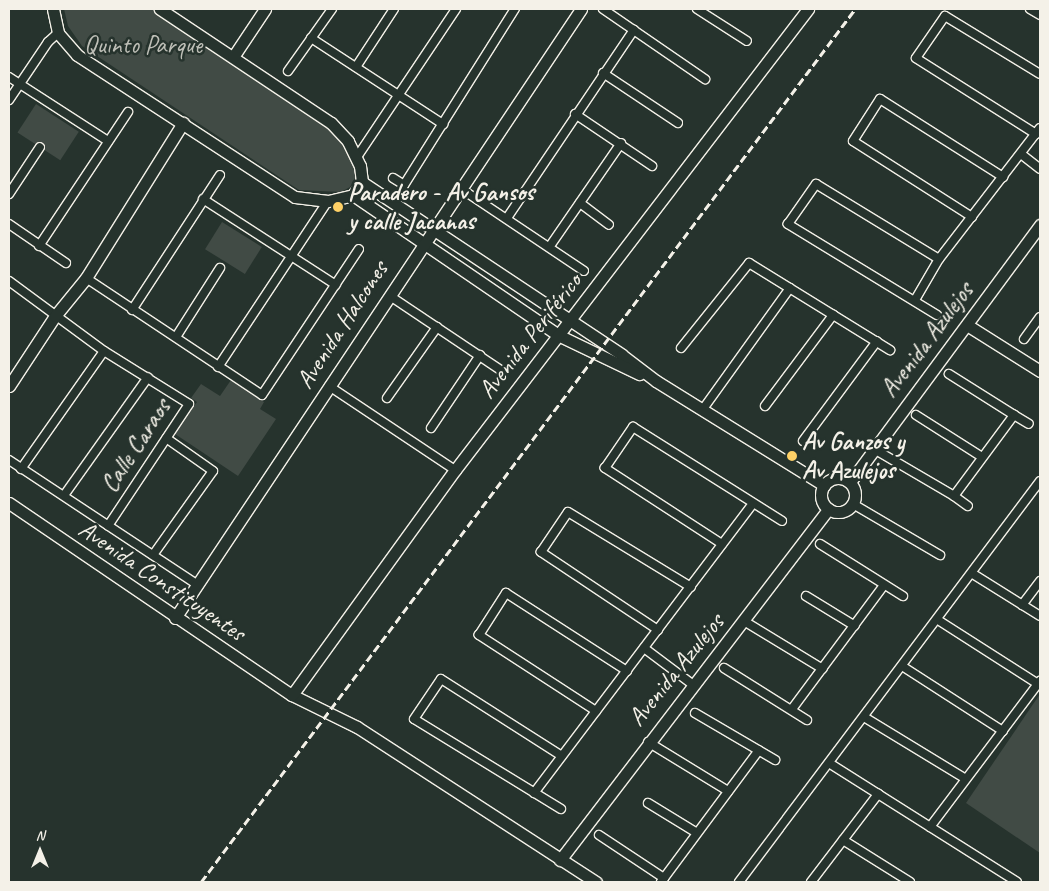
<!DOCTYPE html>
<meta charset="utf-8">
<style>
body{margin:0}
#map{position:relative;width:1049px;height:891px;overflow:hidden;background:#26332d;font-family:Caveat,sans-serif}
div>[style]{position:absolute}
[style*='--x']{left:calc(var(--x)*1px);top:calc(var(--y)*1px);width:calc(var(--w)*1px);rotate:calc(var(--a)*1deg)}
.green>*{inset:0;background:#414b45;transform-origin:0 0}
.roads{filter:drop-shadow(1px 0 #f4f1e8) drop-shadow(-1px 0 #f4f1e8) drop-shadow(0 1px #f4f1e8) drop-shadow(0 -1px #f4f1e8)}
.street>*{height:8px;margin:-4px;padding:0 4px;transform-origin:4px;border-radius:4px;background:#26332d}
.secondary>*{height:11px;margin:-5.5px;padding:0 5.5px;transform-origin:5.5px;border-radius:5.5px;background:#26332d}
.secondary>.ring{margin:-5.5px;padding:0;box-sizing:content-box;background:none;border:11px solid #26332d;border-radius:50%}
.rail>*{height:2.5px;margin-top:-1.25px;transform-origin:0;background:repeating-linear-gradient(90deg,#f4f1e8 0 8px,transparent 0 12px)}
.dots>*{width:14px;height:14px;translate:-50% -50%;box-sizing:border-box;border:2px solid #26332d;border-radius:50%}
span{translate:-50% -50%;white-space:nowrap;text-align:center;line-height:1.15;-webkit-text-stroke:5px #26332d;paint-order:stroke}
.park-label{font-size:25px;color:#bebfb7}
.poi-label{font-size:25px;color:#f4f1e8;font-weight:700}
.left{translate:0 -50%;text-align:left}
.street-label{font-size:25px;color:#f4f1e8}
.frame{position:absolute;inset:0;border:10px solid #f4f1e8;pointer-events:none}
.north{position:absolute;left:15px;top:826px;width:50px;height:50px;-webkit-text-stroke:4px #26332d;paint-order:stroke;rotate:0deg;font-size:14px;font-weight:700;line-height:20px;text-align:center;color:#f4f1e8}
.north::after{content:'';display:block;margin:auto;width:18px;height:22px;background:#f4f1e8;clip-path:polygon(50% 0,100% 100%,50% 72%,0 100%)}
</style>
<div id="map">
<div class="green">
<div style="clip-path:polygon(64px 9px,152px 9px,326px 126px,340px 141px,355px 167px,356px 176px,350px 187px,341px 192px,299px 190px,82px 46px,68px 26px)"></div>
<div style="left:36px;top:104px;width:51px;height:34px;rotate:33deg"></div>
<div style="left:222px;top:222px;width:47px;height:32px;rotate:32deg"></div>
<div style="clip-path:polygon(231px 380px,264px 402px,260px 409px,276px 419px,238px 476px,175px 434px,197px 402px,191px 398px,201px 384px,220px 396px)"></div>
<div style="clip-path:polygon(1040px 694px,1040px 853px,966px 803px)"></div>
</div>
<div class="roads">
<div class="street">
<div style="--x:603;--y:9;--w:124;--a:34.5"></div>
<div style="--x:697;--y:9;--w:59;--a:32.6"></div>
<div style="--x:1030;--y:9;--w:12;--a:31"></div>
<div style="--x:311;--y:38;--w:158;--a:33.1"></div>
<div style="--x:356;--y:67;--w:69;--a:-56.8"></div>
<div style="--x:288;--y:71;--w:76;--a:-54.6"></div>
<div style="--x:603;--y:73;--w:90;--a:33.7"></div>
<div style="--x:9;--y:77;--w:118;--a:32.9"></div>
<div style="--x:9;--y:100;--w:70;--a:-56.1"></div>
<div style="--x:48;--y:42;--w:13;--a:-42"></div>
<div style="--x:575;--y:114;--w:93;--a:34"></div>
<div style="--x:1036;--y:134;--w:142;--a:-147.7"></div>
<div style="--x:916;--y:58;--w:51;--a:-55.4"></div>
<div style="--x:945;--y:16;--w:111;--a:31.4"></div>
<div style="--x:1021;--y:154;--w:24;--a:38"></div>
<div style="--x:357;--y:157;--w:178;--a:-56.2"></div>
<div style="--x:393;--y:178;--w:13;--a:32"></div>
<div style="--x:404;--y:185;--w:208;--a:-57.8"></div>
<div style="--x:460;--y:188;--w:149;--a:33.8"></div>
<div style="--x:9;--y:194;--w:56;--a:-56.6"></div>
<div style="--x:203;--y:199;--w:158;--a:32.9"></div>
<div style="--x:580;--y:203;--w:36;--a:37"></div>
<div style="--x:972;--y:217;--w:141;--a:-147.4"></div>
<div style="--x:853;--y:141;--w:50;--a:-57.3"></div>
<div style="--x:880;--y:99;--w:146;--a:32.4"></div>
<div style="--x:507;--y:218;--w:227;--a:-56"></div>
<div style="--x:9;--y:224;--w:69;--a:34.4"></div>
<div style="--x:39;--y:246;--w:161;--a:-56.4"></div>
<div style="--x:550;--y:246;--w:125;--a:-55.4"></div>
<div style="--x:86;--y:278;--w:211;--a:33.6"></div>
<div style="--x:262;--y:395;--w:175;--a:-56.4"></div>
<div style="--x:9;--y:281;--w:118;--a:36.4"></div>
<div style="--x:104;--y:351;--w:100;--a:31.9"></div>
<div style="--x:189;--y:404;--w:146;--a:123.6"></div>
<div style="--x:390;--y:296;--w:131;--a:33.8"></div>
<div style="--x:915;--y:300;--w:48;--a:-59.7"></div>
<div style="--x:939;--y:259;--w:165;--a:-52.4"></div>
<div style="--x:132;--y:310;--w:161;--a:-56.9"></div>
<div style="--x:937;--y:315;--w:175;--a:-148.6"></div>
<div style="--x:788;--y:224;--w:49;--a:-55"></div>
<div style="--x:816;--y:184;--w:144;--a:31.4"></div>
<div style="--x:176;--y:337;--w:82;--a:-57.5"></div>
<div style="--x:1024;--y:339;--w:27;--a:-54"></div>
<div style="--x:681;--y:348;--w:109;--a:-51.3"></div>
<div style="--x:749;--y:263;--w:166;--a:31.7"></div>
<div style="--x:218;--y:367;--w:199;--a:-56.5"></div>
<div style="--x:329;--y:386;--w:151;--a:33.7"></div>
<div style="--x:387;--y:398;--w:87;--a:-54.8"></div>
<div style="--x:765;--y:406;--w:114;--a:-53.2"></div>
<div style="--x:703;--y:409;--w:149;--a:-54.3"></div>
<div style="--x:916;--y:415;--w:78;--a:32.5"></div>
<div style="--x:1014;--y:415;--w:17;--a:31"></div>
<div style="--x:431;--y:428;--w:88;--a:-56.1"></div>
<div style="--x:803;--y:441;--w:124;--a:-53.5"></div>
<div style="--x:874;--y:449;--w:93;--a:30.4"></div>
<div style="--x:954;--y:496;--w:101;--a:-53.5"></div>
<div style="--x:1014;--y:415;--w:77;--a:-147.8"></div>
<div style="--x:9;--y:460;--w:224;--a:33.5"></div>
<div style="--x:21;--y:469;--w:144;--a:-54.9"></div>
<div style="--x:65;--y:494;--w:143;--a:-54.6"></div>
<div style="--x:954;--y:496;--w:17;--a:36"></div>
<div style="--x:853;--y:504;--w:101;--a:30.4"></div>
<div style="--x:722;--y:544;--w:140;--a:-147"></div>
<div style="--x:605;--y:468;--w:50;--a:-55.7"></div>
<div style="--x:633;--y:427;--w:176;--a:32.2"></div>
<div style="--x:820;--y:544;--w:98;--a:32.1"></div>
<div style="--x:153;--y:555;--w:103;--a:-54.5"></div>
<div style="--x:213;--y:471;--w:57;--a:-144.9"></div>
<div style="--x:973;--y:574;--w:79;--a:32.1"></div>
<div style="--x:806;--y:596;--w:57;--a:31.5"></div>
<div style="--x:1022;--y:605;--w:30;--a:-53"></div>
<div style="--x:938;--y:620;--w:119;--a:32.6"></div>
<div style="--x:744;--y:621;--w:92;--a:31.3"></div>
<div style="--x:658;--y:630;--w:141;--a:-146.3"></div>
<div style="--x:541;--y:552;--w:48;--a:-56"></div>
<div style="--x:568;--y:512;--w:144;--a:31.4"></div>
<div style="--x:644;--y:648;--w:60;--a:36.9"></div>
<div style="--x:902;--y:666;--w:120;--a:32.8"></div>
<div style="--x:724;--y:668;--w:98;--a:32.1"></div>
<div style="--x:792;--y:709;--w:154;--a:-53.4"></div>
<div style="--x:596;--y:711;--w:140;--a:-147"></div>
<div style="--x:479;--y:635;--w:50;--a:-57.3"></div>
<div style="--x:506;--y:593;--w:144;--a:32.8"></div>
<div style="--x:695;--y:713;--w:93;--a:30.4"></div>
<div style="--x:864;--y:717;--w:119;--a:31.3"></div>
<div style="--x:648;--y:742;--w:94;--a:31.5"></div>
<div style="--x:829;--y:763;--w:222;--a:32.3"></div>
<div style="--x:534;--y:793;--w:363;--a:-52.9"></div>
<div style="--x:648;--y:803;--w:57;--a:31.5"></div>
<div style="--x:561;--y:809;--w:172;--a:-148.5"></div>
<div style="--x:414;--y:719;--w:48;--a:-56"></div>
<div style="--x:441;--y:679;--w:143;--a:32.5"></div>
<div style="--x:930;--y:827;--w:183;--a:-53"></div>
<div style="--x:599;--y:835;--w:78;--a:33.5"></div>
<div style="--x:843;--y:840;--w:79;--a:32.1"></div>
<div style="--x:661;--y:882;--w:164;--a:-53.4"></div>
<div style="--x:739;--y:882;--w:501;--a:-53.11"></div>
<div style="--x:811;--y:882;--w:111;--a:-52.7"></div>
</div>
<div class="secondary">
<div style="--x:53;--y:9;--w:25;--a:78"></div>
<div style="--x:58;--y:33;--w:29;--a:49"></div>
<div style="--x:77;--y:55;--w:260;--a:33.1"></div>
<div style="--x:295;--y:197;--w:33;--a:7"></div>
<div style="--x:328;--y:201;--w:26;--a:-13"></div>
<div style="--x:353;--y:195;--w:16;--a:-55"></div>
<div style="--x:362;--y:182;--w:16;--a:-97"></div>
<div style="--x:360;--y:166;--w:28;--a:-116"></div>
<div style="--x:348;--y:141;--w:25;--a:-133"></div>
<div style="--x:331;--y:123;--w:206;--a:-146.3"></div>
<div style="--x:233;--y:57;--w:58;--a:-56.3"></div>
<div style="--x:362;--y:182;--w:312;--a:33.6"></div>
<div style="--x:622;--y:355;--w:43;--a:37.4"></div>
<div style="--x:656;--y:381;--w:198;--a:31.8"></div>
<div style="--x:353;--y:195;--w:250;--a:34.3"></div>
<div style="--x:560;--y:336;--w:88;--a:25.7"></div>
<div style="--x:967;--y:325;--w:86;--a:32.2"></div>
<div style="--x:9;--y:386;--w:84;--a:-56.7"></div>
<div style="--x:55;--y:316;--w:49;--a:-50.8"></div>
<div style="--x:86;--y:278;--w:183;--a:-58"></div>
<div class="ring" style="left:821px;top:478px;width:23px;height:23px"></div>
<div style="--x:850;--y:482;--w:320;--a:-53.5"></div>
<div style="--x:9;--y:503;--w:342;--a:34.2"></div>
<div style="--x:292;--y:695;--w:72;--a:26.2"></div>
<div style="--x:357;--y:727;--w:285;--a:33"></div>
<div style="--x:175;--y:618;--w:732;--a:-56.31"></div>
<div style="--x:292;--y:695;--w:278;--a:-54.1"></div>
<div style="--x:455;--y:470;--w:581;--a:-52.56"></div>
<div style="--x:560;--y:860;--w:442;--a:-52.6"></div>
</div>
</div>
<div class="rail">
<div style="--x:201;--y:882;--w:1091;--a:-53.16"></div>
</div>
<div class="dots">
<div style="left:338px;top:207px;background:#ffd166"></div>
<div style="left:792px;top:456px;background:#ffd166"></div>
</div>
<div class="park-label">
<span style="left:143px;top:45px">Quinto Parque</span>
</div>
<div class="poi-label">
<span class="left" style="left:348px;top:207px">Paradero - Av Gansos<br>y calle Jacanas</span>
<span class="left" style="left:802px;top:456px">Av Ganzos y<br>Av Azulejos</span>
</div>
<div class="street-label">
<span style="left:342px;top:325px;rotate:-57deg">Avenida Halcones</span>
<span style="left:530px;top:336px;rotate:-52deg">Avenida Periférico</span>
<span style="left:927px;top:340px;rotate:-53deg">Avenida Azulejos</span>
<span style="left:136px;top:446px;rotate:-57deg">Calle Caraos</span>
<span style="left:162px;top:581px;rotate:34deg">Avenida Constituyentes</span>
<span style="left:676px;top:670px;rotate:-51deg">Avenida Azulejos</span>
</div>
<div class="frame"></div>
<div class="north">N</div>
</div>
